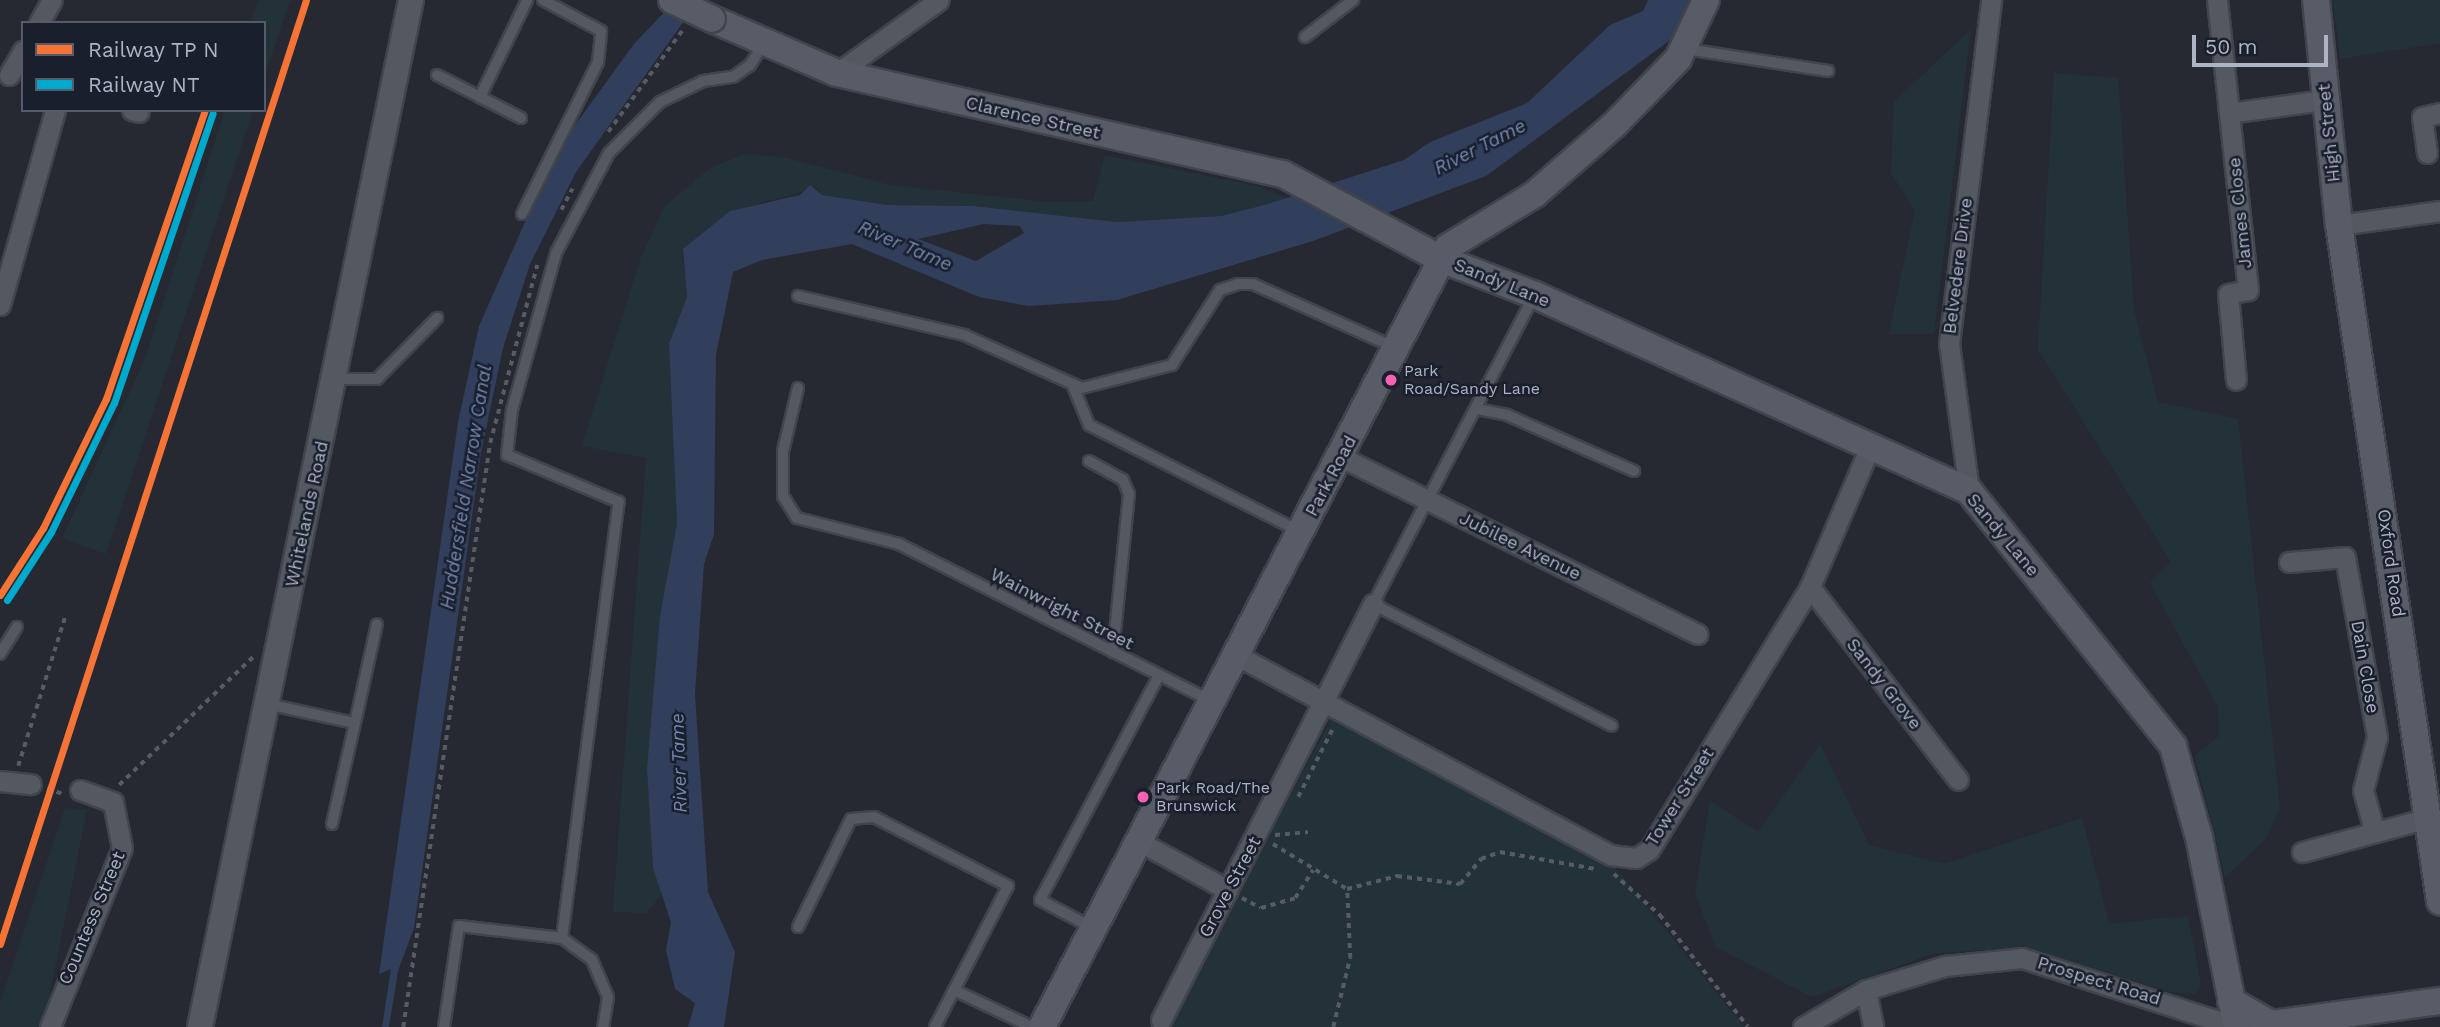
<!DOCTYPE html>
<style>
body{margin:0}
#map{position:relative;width:2440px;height:1027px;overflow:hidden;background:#262932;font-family:"Work Sans",sans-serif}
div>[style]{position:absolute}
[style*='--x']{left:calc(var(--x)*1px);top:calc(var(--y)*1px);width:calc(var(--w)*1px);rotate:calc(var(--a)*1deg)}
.green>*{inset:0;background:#233238}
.water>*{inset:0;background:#313e5c}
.path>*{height:3.5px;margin-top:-1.75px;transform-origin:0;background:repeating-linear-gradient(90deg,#575c63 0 5px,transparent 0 10px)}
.roads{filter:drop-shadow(2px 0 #42444b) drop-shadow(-2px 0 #42444b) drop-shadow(0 2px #42444b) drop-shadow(0 -2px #42444b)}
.service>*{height:10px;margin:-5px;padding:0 5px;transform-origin:5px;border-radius:5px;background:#545860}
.minor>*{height:19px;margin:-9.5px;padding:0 9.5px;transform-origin:9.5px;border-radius:9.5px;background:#545860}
.tertiary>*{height:24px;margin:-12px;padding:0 12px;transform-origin:12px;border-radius:12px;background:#545860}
.secondary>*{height:26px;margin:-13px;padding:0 13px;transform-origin:13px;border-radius:13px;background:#585c66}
.bridges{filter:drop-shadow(2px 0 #42444b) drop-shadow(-2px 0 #42444b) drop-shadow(0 2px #42444b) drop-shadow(0 -2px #42444b)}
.secondary-bridge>*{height:26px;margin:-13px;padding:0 13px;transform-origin:13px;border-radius:13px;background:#585c66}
.rail-1>*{height:7px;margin:-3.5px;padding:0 3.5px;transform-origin:3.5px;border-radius:3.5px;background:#f57335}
.rail-2>*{height:7px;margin:-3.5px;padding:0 3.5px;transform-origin:3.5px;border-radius:3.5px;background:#00a9ce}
.dots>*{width:19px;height:19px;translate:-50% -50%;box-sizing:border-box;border:4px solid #191f2d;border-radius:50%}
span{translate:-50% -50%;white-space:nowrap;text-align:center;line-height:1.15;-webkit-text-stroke:5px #191f2d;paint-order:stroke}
.bus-label{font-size:16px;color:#adb4c5}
.left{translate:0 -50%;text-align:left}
.street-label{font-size:18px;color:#adb4c5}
.water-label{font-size:19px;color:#7486ae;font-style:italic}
.legend{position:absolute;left:21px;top:21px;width:245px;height:91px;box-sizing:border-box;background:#191f2d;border:2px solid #545b6a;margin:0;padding:9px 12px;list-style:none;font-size:21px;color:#adb4c5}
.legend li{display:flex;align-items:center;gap:14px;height:35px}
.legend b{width:35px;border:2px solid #545b6a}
.scale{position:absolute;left:2192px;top:35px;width:136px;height:32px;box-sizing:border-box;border:4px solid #adb4c5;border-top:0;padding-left:9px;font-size:21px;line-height:24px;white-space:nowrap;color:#adb4c5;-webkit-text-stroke:5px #191f2d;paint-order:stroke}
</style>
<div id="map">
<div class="green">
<div style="clip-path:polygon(258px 0,290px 0,264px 77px,264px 23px,251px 23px)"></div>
<div style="clip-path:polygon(2333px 0,2440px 0,2440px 43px,2340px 59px)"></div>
<div style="clip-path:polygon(1971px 29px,1934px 334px,1889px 334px,1915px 210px,1891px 173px,1894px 102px)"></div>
<div style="clip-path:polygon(2054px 73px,2118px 78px,2134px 311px,2158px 402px,2238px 419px,2280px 809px,2265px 840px,2225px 877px,2195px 755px,2219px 736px,2218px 707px,2150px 583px,2171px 562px,2038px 349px)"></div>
<div style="clip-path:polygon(225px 110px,253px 110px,106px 554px,62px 538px,145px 359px)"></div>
<div style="clip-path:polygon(743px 154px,783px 157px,890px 185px,1048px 202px,1093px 201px,1105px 155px,1257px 186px,1288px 199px,1221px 216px,1117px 222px,974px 206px,887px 205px,822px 195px,816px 188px,730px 211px,682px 252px,687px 297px,669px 344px,677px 524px,647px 769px,653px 868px,663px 892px,647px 913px,613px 912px,646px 458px,582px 446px,641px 257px,665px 206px,709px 169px)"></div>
<div style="clip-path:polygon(1331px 720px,1614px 866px,1744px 1027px,1166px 1027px)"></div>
<div style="clip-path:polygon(1820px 744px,1869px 845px,1945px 864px,2082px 818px,2109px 924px,2188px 916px,2201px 985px,2195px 994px,2170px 992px,2027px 948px,1934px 953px,1812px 997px,1716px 947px,1695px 894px,1710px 801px,1758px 832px)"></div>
<div style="clip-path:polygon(65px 808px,87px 810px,43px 1027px,0 1027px,0 1003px)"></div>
</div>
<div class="water">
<div style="clip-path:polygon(676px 0,699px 0,576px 172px,530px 264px,503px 348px,481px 453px,414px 928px,398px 971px,389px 1027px,382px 1027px,391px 969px,379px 974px,458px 422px,479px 326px,548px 170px,575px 125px,634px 44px)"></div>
<div style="clip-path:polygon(evenodd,1648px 0,1691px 0,1681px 32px,1486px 176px,1313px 241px,1117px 300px,1029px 306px,979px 297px,852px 244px,762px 260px,733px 272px,716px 355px,714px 534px,704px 564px,695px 694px,708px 892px,735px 952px,724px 1027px,688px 1027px,695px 1003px,675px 989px,666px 950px,671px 922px,653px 868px,647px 769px,660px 616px,677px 524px,669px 344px,687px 297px,683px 249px,730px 211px,800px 195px,810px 185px,822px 195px,887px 205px,974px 206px,1117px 222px,1221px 216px,1268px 204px,1404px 160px,1430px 142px,1527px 103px,1610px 25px,1643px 11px,1648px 0,984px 224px,1020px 226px,1024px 233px,976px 261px,918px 239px,984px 224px)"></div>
</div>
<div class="path">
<div style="--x:608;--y:132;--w:129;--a:-53.8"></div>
<div style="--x:561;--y:210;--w:24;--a:-62"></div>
<div style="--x:18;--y:766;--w:159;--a:-72.5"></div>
<div style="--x:119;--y:785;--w:188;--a:-43.7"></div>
<div style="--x:47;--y:789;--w:17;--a:17"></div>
<div style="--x:1298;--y:797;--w:77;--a:-63.1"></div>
<div style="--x:1275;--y:835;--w:33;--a:-5"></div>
<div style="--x:1273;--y:844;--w:87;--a:31.3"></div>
<div style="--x:1347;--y:889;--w:52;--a:-14.6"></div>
<div style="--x:1397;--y:876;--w:64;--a:7.2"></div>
<div style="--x:1460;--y:884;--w:33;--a:-50"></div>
<div style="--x:1481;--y:859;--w:20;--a:-20"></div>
<div style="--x:1500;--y:852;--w:97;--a:10.1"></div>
<div style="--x:1614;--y:874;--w:62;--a:41.7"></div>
<div style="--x:1660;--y:915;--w:142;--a:51.8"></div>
<div style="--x:1242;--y:898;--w:21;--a:28"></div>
<div style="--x:1261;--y:908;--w:35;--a:-16"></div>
<div style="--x:1295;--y:898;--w:33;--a:-57"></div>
<div style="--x:403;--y:1027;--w:590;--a:-81.53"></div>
<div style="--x:490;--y:443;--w:184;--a:-75.2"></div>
<div style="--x:1333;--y:1027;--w:71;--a:-76.2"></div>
<div style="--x:1350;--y:958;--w:69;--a:-92.5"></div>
</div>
<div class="roads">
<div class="service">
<div style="--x:1305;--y:37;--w:61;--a:-37.6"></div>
<div style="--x:1686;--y:49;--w:144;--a:8.8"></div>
<div style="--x:437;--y:75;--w:48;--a:27.1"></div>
<div style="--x:480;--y:97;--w:108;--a:-64.1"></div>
<div style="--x:480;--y:97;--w:46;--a:27.1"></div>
<div style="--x:522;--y:214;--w:170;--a:-63.4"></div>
<div style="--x:598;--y:62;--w:31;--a:-84"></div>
<div style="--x:601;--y:31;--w:66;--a:-151.9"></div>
<div style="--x:798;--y:296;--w:171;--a:13.2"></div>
<div style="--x:964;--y:335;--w:129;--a:24.2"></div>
<div style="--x:1082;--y:388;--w:93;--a:-14.3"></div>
<div style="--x:1172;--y:365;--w:89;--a:-57.4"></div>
<div style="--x:1220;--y:290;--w:19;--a:-18"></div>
<div style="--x:1238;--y:284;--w:15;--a:0"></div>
<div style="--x:1253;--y:284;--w:154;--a:24.1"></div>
<div style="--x:1534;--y:296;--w:348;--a:117.6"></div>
<div style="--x:1373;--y:604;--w:268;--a:27"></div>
<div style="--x:335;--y:379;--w:42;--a:0"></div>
<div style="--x:377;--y:379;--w:86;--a:-45.5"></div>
<div style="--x:1073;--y:386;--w:42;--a:67.7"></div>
<div style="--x:1089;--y:425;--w:233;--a:26.8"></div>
<div style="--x:798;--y:388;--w:65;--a:103.4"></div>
<div style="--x:783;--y:451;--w:45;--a:90"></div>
<div style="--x:783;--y:496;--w:26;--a:58"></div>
<div style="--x:797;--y:518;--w:105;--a:14.3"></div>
<div style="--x:899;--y:544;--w:349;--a:26.7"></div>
<div style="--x:1477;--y:409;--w:31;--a:11"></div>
<div style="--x:1507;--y:415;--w:139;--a:23.8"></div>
<div style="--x:1089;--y:461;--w:39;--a:29"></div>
<div style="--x:1123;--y:480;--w:15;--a:67"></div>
<div style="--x:1129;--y:494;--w:159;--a:95.8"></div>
<div style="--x:0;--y:654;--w:32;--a:-58"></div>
<div style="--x:267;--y:704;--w:90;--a:12.2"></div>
<div style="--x:355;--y:723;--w:101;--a:-77.5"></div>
<div style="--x:332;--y:824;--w:104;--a:-77.2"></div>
<div style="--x:798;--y:927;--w:120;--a:-63.9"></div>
<div style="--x:851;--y:819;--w:23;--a:-5"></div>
<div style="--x:874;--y:817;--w:151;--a:27.2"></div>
<div style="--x:1008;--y:886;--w:117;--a:117.4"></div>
<div style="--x:954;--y:990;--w:86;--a:25.4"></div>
<div style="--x:1093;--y:928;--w:60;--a:-152.2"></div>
<div style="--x:1040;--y:900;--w:255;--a:-62.1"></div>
<div style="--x:562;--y:938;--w:440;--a:-82.6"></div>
<div style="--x:619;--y:502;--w:121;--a:-157.2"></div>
<div style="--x:507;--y:455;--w:45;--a:-83.7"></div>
<div style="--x:512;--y:410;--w:163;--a:-74.3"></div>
<div style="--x:556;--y:253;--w:113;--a:-62.1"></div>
<div style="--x:609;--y:153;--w:72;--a:-45"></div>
<div style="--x:660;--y:102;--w:48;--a:-26"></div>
<div style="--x:703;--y:81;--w:30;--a:-8"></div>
<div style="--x:733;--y:77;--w:21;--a:-35"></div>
<div style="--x:750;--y:65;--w:27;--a:-57"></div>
<div style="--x:444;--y:1027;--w:102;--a:-81.6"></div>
<div style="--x:459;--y:926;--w:104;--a:6.6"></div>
<div style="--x:562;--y:938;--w:37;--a:36"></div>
<div style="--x:592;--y:960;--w:40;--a:66.6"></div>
<div style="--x:608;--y:997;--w:30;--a:99"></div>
<div style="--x:935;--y:1027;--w:42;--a:-62.8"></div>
</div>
<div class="minor">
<div style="--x:2217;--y:0;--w:292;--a:83.9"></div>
<div style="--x:2248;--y:290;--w:20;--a:169"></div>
<div style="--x:2228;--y:294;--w:86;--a:84.7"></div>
<div style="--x:39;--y:23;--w:26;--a:-61"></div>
<div style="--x:837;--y:73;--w:125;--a:-35.6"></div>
<div style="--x:9;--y:75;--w:28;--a:-60"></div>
<div style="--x:132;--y:110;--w:7;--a:16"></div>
<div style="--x:2229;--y:113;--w:96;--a:-7.8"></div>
<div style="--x:2427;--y:153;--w:36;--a:-98"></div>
<div style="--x:2422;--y:117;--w:18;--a:-13"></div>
<div style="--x:2339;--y:225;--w:102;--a:-7.9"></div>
<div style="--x:0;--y:305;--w:203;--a:-74.2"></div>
<div style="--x:1341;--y:457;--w:398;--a:26.4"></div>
<div style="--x:1969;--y:491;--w:148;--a:-97.7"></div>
<div style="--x:1949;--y:344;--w:347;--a:-83"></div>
<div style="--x:2289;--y:562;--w:56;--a:-5.1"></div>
<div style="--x:2345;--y:557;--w:183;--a:79.9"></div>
<div style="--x:2377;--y:737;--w:55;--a:104.8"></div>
<div style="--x:2363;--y:790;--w:41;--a:74.6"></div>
<div style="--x:1810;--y:587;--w:243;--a:52.5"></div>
<div style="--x:1236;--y:655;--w:425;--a:28.1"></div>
<div style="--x:1611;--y:855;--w:25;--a:7"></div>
<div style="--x:1636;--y:858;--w:15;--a:-32"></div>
<div style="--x:1649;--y:850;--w:308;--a:-58.5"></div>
<div style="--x:1810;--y:587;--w:152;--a:-66.8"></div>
<div style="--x:0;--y:781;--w:31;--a:6"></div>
<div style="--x:1140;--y:842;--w:100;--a:28.6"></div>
<div style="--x:2302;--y:852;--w:131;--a:-15.1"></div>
<div style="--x:1866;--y:990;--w:38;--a:79"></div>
<div style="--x:1161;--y:1020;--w:467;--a:-63"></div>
<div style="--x:50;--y:1027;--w:193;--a:-68.1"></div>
<div style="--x:122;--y:848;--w:47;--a:-101.1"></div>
<div style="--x:113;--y:802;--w:35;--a:-160"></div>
<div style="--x:1803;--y:1027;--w:73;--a:-30.4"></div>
<div style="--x:1866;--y:990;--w:83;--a:-16.9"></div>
<div style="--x:1945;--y:966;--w:77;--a:-5.9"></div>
<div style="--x:2022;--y:958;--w:226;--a:17.8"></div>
</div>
<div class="tertiary">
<div style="--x:200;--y:1027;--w:1048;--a:-78.39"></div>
</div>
<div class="secondary">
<div style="--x:2316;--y:0;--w:226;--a:84.2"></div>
<div style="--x:2339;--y:225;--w:684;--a:81.5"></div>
<div style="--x:712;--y:19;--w:136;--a:23.4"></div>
<div style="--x:837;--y:73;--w:457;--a:12.8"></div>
<div style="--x:1283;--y:174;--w:179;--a:28.3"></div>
<div style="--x:1441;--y:259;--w:101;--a:21"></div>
<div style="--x:1535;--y:295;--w:476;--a:24.3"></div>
<div style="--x:1969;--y:491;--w:327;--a:51.3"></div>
<div style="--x:2173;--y:746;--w:95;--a:74.1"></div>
<div style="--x:2199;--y:837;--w:194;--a:78.7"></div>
<div style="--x:2231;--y:1001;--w:46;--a:29.9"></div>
<div style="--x:2271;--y:1024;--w:171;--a:-7.8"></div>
<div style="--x:1042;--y:1027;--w:879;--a:-62.5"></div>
<div style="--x:1448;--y:247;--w:102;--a:-31.3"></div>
<div style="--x:1535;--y:194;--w:106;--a:-41.2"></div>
<div style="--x:1615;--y:124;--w:91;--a:-45.9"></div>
<div style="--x:1678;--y:59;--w:65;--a:-64.6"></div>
</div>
</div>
<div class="bridges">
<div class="secondary-bridge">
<div style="--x:672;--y:0;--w:44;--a:25.4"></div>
</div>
</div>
<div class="rail-1">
<div style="--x:0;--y:595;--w:80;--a:-57.3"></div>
<div style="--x:43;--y:528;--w:144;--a:-64"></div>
<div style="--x:106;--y:399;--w:305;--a:-71.1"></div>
<div style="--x:0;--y:944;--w:992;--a:-72.04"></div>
</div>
<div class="rail-2">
<div style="--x:7;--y:600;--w:81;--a:-57.1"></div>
<div style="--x:51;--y:532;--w:144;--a:-64"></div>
<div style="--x:114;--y:403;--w:306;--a:-71.2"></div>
</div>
<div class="dots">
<div style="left:1391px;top:380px;background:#f860b3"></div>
<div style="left:1143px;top:797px;background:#f860b3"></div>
</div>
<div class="bus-label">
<span class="left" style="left:1404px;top:380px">Park<br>Road/Sandy Lane</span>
<span class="left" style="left:1156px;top:797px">Park Road/The<br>Brunswick</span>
</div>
<div class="street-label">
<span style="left:1033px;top:118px;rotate:13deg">Clarence Street</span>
<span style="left:2329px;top:133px;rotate:-96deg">High Street</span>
<span style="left:2240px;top:213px;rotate:-96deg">James Close</span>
<span style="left:1958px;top:266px;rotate:-83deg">Belvedere Drive</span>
<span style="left:1502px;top:283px;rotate:22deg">Sandy Lane</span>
<span style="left:1331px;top:476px;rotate:-62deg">Park Road</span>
<span style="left:307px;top:514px;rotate:-78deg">Whitelands Road</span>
<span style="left:2003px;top:535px;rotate:50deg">Sandy Lane</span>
<span style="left:1520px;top:546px;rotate:26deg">Jubilee Avenue</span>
<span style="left:2391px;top:563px;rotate:82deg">Oxford Road</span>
<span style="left:1062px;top:609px;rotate:27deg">Wainwright Street</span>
<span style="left:2365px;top:667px;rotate:80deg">Dain Close</span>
<span style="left:1884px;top:684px;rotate:52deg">Sandy Grove</span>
<span style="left:1680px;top:797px;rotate:-58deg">Tower Street</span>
<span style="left:1230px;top:887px;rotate:-62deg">Grove Street</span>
<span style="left:92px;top:918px;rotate:-67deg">Countess Street</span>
<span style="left:2099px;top:981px;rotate:17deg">Prospect Road</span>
</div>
<div class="water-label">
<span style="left:1480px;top:147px;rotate:-27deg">River Tame</span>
<span style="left:905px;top:246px;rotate:23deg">River Tame</span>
<span style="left:466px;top:487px;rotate:-81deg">Huddersfield Narrow Canal</span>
<span style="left:679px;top:763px;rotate:-92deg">River Tame</span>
</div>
<ul class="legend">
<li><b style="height:9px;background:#f57335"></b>Railway TP N</li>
<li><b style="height:9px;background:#00a9ce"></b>Railway NT</li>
</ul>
<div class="scale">50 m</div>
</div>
